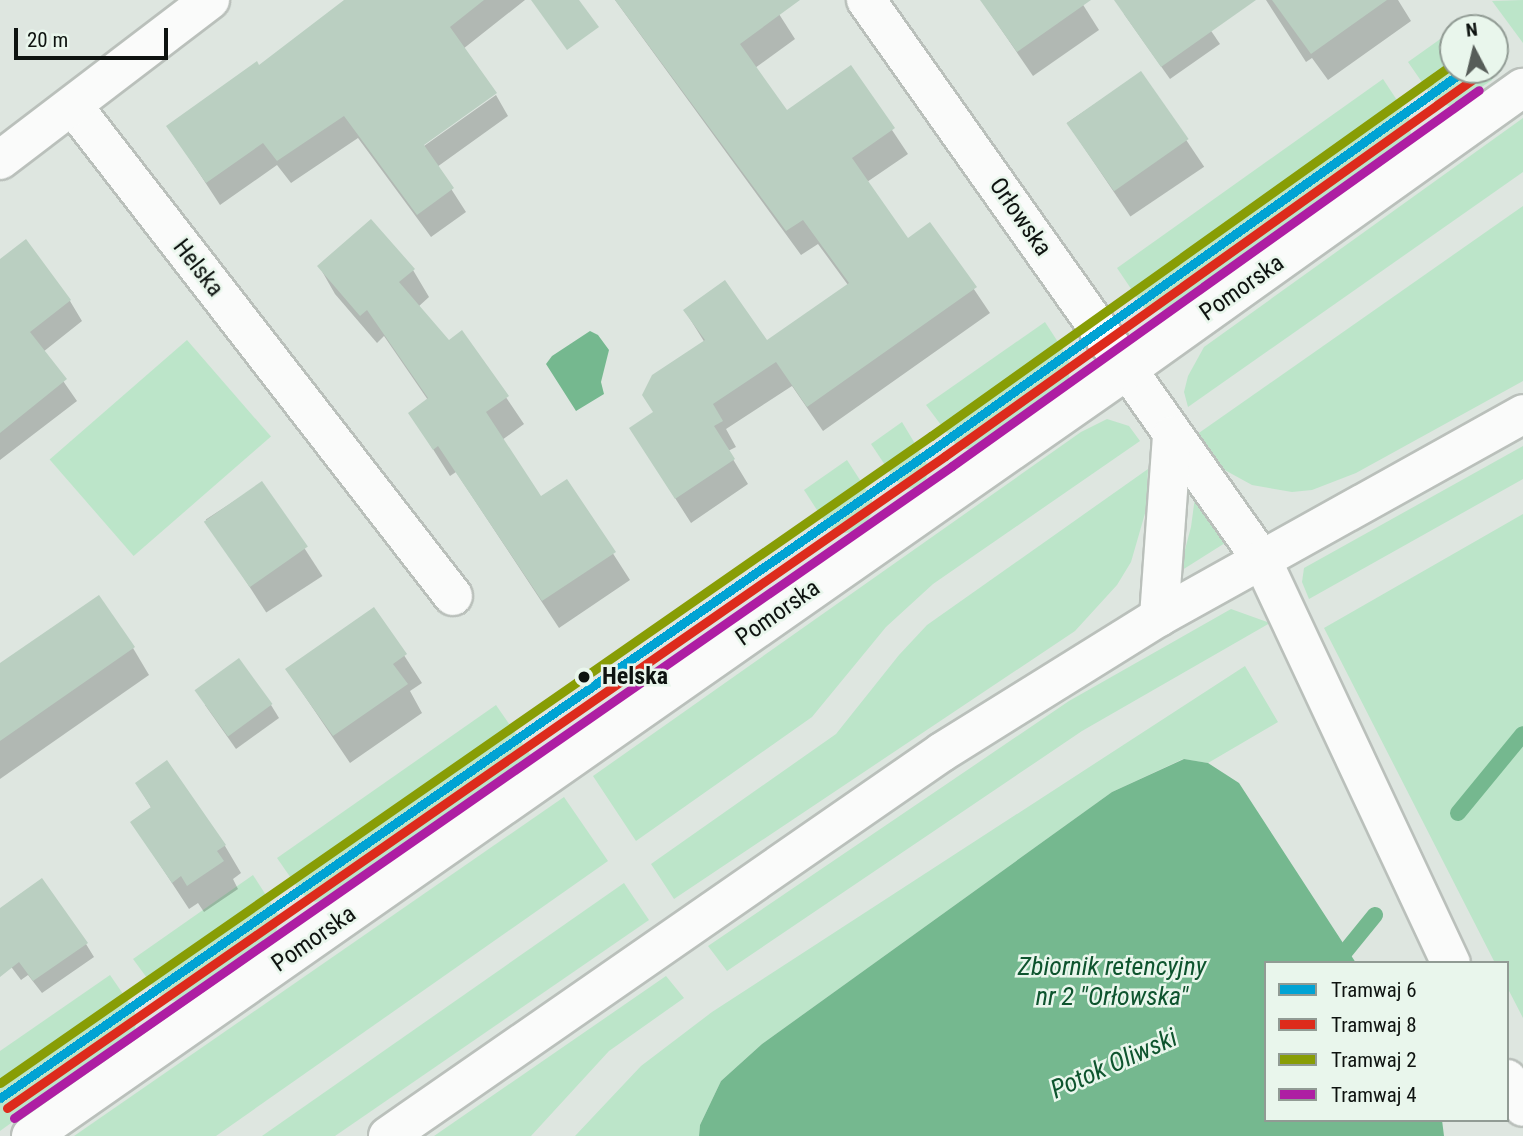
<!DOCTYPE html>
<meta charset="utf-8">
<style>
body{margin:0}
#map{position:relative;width:1523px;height:1136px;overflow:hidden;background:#dee6e0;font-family:"Roboto Condensed",sans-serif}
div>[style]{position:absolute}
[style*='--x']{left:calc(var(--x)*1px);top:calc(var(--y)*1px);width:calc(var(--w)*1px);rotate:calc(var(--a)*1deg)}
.green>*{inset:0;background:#bce5c9;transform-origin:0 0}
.water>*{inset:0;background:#75b88f}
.shadow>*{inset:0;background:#0003;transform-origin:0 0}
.stream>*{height:16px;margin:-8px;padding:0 8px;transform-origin:8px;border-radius:8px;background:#75b88f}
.building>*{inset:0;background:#bacfc1;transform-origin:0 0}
.roads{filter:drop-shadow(2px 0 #bac0bb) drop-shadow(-2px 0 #bac0bb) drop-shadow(0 2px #bac0bb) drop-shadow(0 -2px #bac0bb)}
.minor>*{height:38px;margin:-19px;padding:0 19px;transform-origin:19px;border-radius:19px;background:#fafbfa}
.tram-1>*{height:9px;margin:-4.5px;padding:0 4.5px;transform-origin:4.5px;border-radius:4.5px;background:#00a3d4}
.tram-2>*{height:9px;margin:-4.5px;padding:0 4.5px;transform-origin:4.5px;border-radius:4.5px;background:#dd2b1c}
.tram-3>*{height:9px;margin:-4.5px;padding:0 4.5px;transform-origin:4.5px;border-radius:4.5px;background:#889d05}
.tram-4>*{height:9px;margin:-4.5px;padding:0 4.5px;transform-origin:4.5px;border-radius:4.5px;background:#ae1ea3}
.dots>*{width:19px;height:19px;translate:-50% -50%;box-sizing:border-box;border:4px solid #e9f6ec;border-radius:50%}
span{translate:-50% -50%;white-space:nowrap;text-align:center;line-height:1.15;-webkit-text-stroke:5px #e9f6ec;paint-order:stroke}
.street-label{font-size:24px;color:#0e1310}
.stop-label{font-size:24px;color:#0e1310;font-weight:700}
.left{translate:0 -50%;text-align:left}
.water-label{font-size:26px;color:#0e542e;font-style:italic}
.legend{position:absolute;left:1264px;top:961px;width:245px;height:161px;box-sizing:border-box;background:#e9f6ec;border:2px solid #919b94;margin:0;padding:9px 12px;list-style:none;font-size:21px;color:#0e1310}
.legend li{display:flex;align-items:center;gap:14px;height:35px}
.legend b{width:35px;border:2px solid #919b94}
.north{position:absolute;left:1439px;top:14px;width:70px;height:70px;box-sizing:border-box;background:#e9f6ec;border:2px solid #919b94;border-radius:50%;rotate:353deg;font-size:19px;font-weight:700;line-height:28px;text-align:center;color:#0e1310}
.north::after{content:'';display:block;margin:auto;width:24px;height:32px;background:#575d59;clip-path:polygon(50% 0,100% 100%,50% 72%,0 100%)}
.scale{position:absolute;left:14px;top:28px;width:154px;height:32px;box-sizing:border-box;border:4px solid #0e1310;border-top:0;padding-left:9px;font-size:21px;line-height:24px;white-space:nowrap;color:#0e1310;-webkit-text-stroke:5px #e9f6ec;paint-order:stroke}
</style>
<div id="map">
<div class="green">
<div style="clip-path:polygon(1523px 0,1523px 43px,1492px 1px)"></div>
<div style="clip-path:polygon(1453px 30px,1453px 70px,1495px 70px,1492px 80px,1452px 107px,1435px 101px,1408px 62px)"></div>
<div style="clip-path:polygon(1383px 79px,1410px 120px,1411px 138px,1405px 144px,1178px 307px,1166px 311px,1144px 308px,1117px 268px)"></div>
<div style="clip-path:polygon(1523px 118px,1523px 172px,1188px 407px,1184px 392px,1188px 376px,1204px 347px)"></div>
<div style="clip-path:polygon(1523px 206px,1523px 381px,1356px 473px,1312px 490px,1292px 492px,1252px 485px,1221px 468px,1207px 452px,1196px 435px)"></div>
<div style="clip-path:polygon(1045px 322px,1069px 359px,1069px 377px,1065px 384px,982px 445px,973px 449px,959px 449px,926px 405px)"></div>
<div style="left:187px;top:340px;width:128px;height:182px;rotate:49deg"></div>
<div style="clip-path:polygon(1107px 419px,1129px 426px,1140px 441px,933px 584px,886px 627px,812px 717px,636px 841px,593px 776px,1081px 432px)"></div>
<div style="clip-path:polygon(902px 422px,929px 467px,926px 479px,914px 488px,907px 489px,895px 480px,871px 444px)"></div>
<div style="clip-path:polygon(1523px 446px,1523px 479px,1309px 599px,1302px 582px,1304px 568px)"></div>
<div style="clip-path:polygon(847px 460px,871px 497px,874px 510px,867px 521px,852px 532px,838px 534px,828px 527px,804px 490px)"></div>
<div style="clip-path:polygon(1148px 469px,1146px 510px,1131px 562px,1117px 585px,1075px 631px,674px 899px,651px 864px,836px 734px,899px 655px,927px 625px)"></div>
<div style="clip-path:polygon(1195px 497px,1225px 543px,1179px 572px,1191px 527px)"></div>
<div style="clip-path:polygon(1523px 514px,1523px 1018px,1507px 987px,1507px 963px,1495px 963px,1324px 628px)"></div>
<div style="clip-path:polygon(1231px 609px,1270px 623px,1082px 731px,727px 971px,708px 946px,1069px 701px)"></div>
<div style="clip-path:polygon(1245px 666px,1278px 722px,1208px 763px,1183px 759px,1112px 792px,762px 1044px,721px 1081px,700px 1125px,699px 1136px,575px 1136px,641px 1066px,712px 1012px)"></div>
<div style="clip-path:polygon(496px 705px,532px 757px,332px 898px,315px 902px,302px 894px,277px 858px)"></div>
<div style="clip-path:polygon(564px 797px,608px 861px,216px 1136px,74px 1136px)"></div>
<div style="clip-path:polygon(253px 875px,280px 917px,275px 936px,187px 1000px,164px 1001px,133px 959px)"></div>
<div style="clip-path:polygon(624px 883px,649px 920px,335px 1136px,262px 1136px)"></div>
<div style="clip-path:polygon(110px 975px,134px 1010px,137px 1019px,134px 1034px,0 1131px,0 1051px)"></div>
<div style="clip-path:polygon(666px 976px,684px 998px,609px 1051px,531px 1136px,434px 1136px)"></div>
</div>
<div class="water">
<div style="clip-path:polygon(590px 331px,598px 335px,609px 350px,601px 382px,604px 394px,576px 411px,546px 364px,552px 356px)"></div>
<div style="clip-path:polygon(1184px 759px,1208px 763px,1239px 783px,1356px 963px,1266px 963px,1266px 1120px,1442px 1120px,1444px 1136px,699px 1136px,700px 1125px,721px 1081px,762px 1044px,1112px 792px)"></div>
</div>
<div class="shadow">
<div style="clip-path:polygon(347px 0,525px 0,463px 49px,415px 148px,417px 151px,496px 95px,508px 116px,437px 167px,466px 212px,431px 237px,358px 138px,291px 183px,277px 165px,220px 205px,169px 127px,259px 67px)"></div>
<div style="clip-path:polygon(615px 0,770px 0,795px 39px,755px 68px,786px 113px,850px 67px,908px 154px,867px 182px,908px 240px,930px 224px,990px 313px,823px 431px,792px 386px,726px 429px,736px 447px,728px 451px,748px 484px,691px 523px,631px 429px,654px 414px,705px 343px,685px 311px,766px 342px,848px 285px,818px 244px,801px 255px)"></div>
<div style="clip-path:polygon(981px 0,1080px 0,1099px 30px,1033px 76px)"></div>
<div style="clip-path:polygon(1190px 0,1220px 44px,1170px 79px,1124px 14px)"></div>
<div style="clip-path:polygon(1266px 0,1398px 0,1411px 21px,1328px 80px,1312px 58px,1306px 62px)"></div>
<div style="left:1141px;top:73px;width:113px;height:89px;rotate:56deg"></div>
<div style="clip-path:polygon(0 261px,70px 301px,82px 321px,43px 352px,77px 401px,0 460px)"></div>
<div style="clip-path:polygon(319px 266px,413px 270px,429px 297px,418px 307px,448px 342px,462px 332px,524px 424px,502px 440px,541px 499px,567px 482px,630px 580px,559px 628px,456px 472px,450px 476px,410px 413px,428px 400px,384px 336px,377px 343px,335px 294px)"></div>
<div style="left:262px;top:483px;width:111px;height:67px;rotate:57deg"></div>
<div style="clip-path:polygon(374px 609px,422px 683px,410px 691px,422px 713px,350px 763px,287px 670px)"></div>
<div style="clip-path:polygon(133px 648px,149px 675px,0 779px,0 665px)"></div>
<div style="clip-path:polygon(205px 705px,271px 705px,279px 718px,236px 749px)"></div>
<div style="clip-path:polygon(137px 784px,225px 846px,241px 873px,233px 879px,238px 889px,204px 912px,198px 903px,189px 909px,132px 822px,152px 809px)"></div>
<div style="clip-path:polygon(0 910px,86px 944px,94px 957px,42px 993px,28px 975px,21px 980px,0 952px)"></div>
</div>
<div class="stream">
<div style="--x:1458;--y:813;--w:102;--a:-50.6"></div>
<div style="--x:1336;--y:963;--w:62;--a:-50.9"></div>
</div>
<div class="building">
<div style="clip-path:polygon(344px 0,484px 0,450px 27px,497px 93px,424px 145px,454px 188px,417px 215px,344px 116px,277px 161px,263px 143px,206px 183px,166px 126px,257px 61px,259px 65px)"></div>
<div style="clip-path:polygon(531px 0,579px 0,599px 27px,567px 50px)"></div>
<div style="clip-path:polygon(615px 0,800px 0,740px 44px,787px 110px,851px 65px,895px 128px,852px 158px,908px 238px,930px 222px,977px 287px,807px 407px,776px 362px,713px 404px,723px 421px,714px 426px,735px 459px,675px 499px,629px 428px,653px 412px,642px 395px,652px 375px,705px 340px,683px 310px,725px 280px,767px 340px,849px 283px,803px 220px,786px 231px)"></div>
<div style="clip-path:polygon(980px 0,1091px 0,1017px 52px)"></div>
<div style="clip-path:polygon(1114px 0,1256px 0,1161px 67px)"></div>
<div style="clip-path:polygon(1272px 0,1387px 0,1311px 54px)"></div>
<div style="left:1141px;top:71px;width:83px;height:91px;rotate:55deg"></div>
<div style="clip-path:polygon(371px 219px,415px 269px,399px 282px,449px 340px,462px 330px,509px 396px,486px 412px,541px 496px,567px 479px,616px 552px,542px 601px,438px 446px,433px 450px,408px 413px,428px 398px,367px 310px,360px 316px,317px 266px)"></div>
<div style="clip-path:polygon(26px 239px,71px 300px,30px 332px,67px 379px,0 433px,0 259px)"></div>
<div style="left:262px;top:481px;width:80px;height:71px;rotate:55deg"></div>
<div style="clip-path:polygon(99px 595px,135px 647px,0 741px,0 663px)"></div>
<div style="clip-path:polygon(374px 607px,407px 654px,393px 664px,408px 684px,333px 736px,285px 669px)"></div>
<div style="left:239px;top:658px;width:57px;height:55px;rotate:54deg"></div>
<div style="clip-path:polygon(167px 760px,226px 845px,217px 851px,224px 861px,187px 886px,181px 876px,172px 883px,130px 822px,151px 807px,135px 783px)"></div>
<div style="clip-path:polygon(42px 878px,88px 943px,33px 981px,19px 962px,0 977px,0 908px)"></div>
</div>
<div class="roads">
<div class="minor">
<div style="--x:866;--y:0;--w:686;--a:54.73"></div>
<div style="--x:1262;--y:560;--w:445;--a:64.9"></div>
<div style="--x:73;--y:106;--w:620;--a:52.21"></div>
<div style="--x:0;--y:160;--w:264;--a:-37.3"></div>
<div style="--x:1159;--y:617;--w:182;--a:-85.9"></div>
<div style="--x:1507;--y:1079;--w:32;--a:60"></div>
<div style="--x:31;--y:1136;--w:1337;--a:-34.95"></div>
<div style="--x:1127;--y:370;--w:486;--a:-35.5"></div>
<div style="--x:388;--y:1136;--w:674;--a:-34.73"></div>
<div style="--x:942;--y:752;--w:256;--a:-31.9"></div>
<div style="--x:1159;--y:617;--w:417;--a:-29.1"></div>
</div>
</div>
<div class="tram-1">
<div style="--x:0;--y:1098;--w:1142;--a:-34.8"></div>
<div style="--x:938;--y:446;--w:647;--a:-35.51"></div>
</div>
<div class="tram-2">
<div style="--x:7;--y:1108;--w:1142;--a:-34.8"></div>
<div style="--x:945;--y:456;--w:647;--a:-35.51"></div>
</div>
<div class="tram-3">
<div style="--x:0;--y:1083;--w:1134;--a:-34.8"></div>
<div style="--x:931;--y:436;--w:641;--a:-35.48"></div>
</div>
<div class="tram-4">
<div style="--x:14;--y:1118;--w:1142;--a:-34.8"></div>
<div style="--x:952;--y:466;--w:647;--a:-35.51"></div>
</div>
<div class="dots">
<div style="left:584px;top:677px;background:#0e1310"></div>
</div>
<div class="street-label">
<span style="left:1020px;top:217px;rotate:55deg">Orłowska</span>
<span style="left:198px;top:268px;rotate:52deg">Helska</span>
<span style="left:1242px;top:288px;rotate:-35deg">Pomorska</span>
<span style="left:778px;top:613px;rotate:-35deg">Pomorska</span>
<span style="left:314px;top:939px;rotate:-35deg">Pomorska</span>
</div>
<div class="stop-label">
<span class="left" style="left:602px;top:677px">Helska</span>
</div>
<div class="water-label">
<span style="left:1112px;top:982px">Zbiornik retencyjny<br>nr 2 "Orłowska"</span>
<span style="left:1114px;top:1064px;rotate:-24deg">Potok Oliwski</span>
</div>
<ul class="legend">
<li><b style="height:9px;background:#00a3d4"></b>Tramwaj 6</li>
<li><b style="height:9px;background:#dd2b1c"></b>Tramwaj 8</li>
<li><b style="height:9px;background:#889d05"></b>Tramwaj 2</li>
<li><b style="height:9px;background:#ae1ea3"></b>Tramwaj 4</li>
</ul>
<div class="north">N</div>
<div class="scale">20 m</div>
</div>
